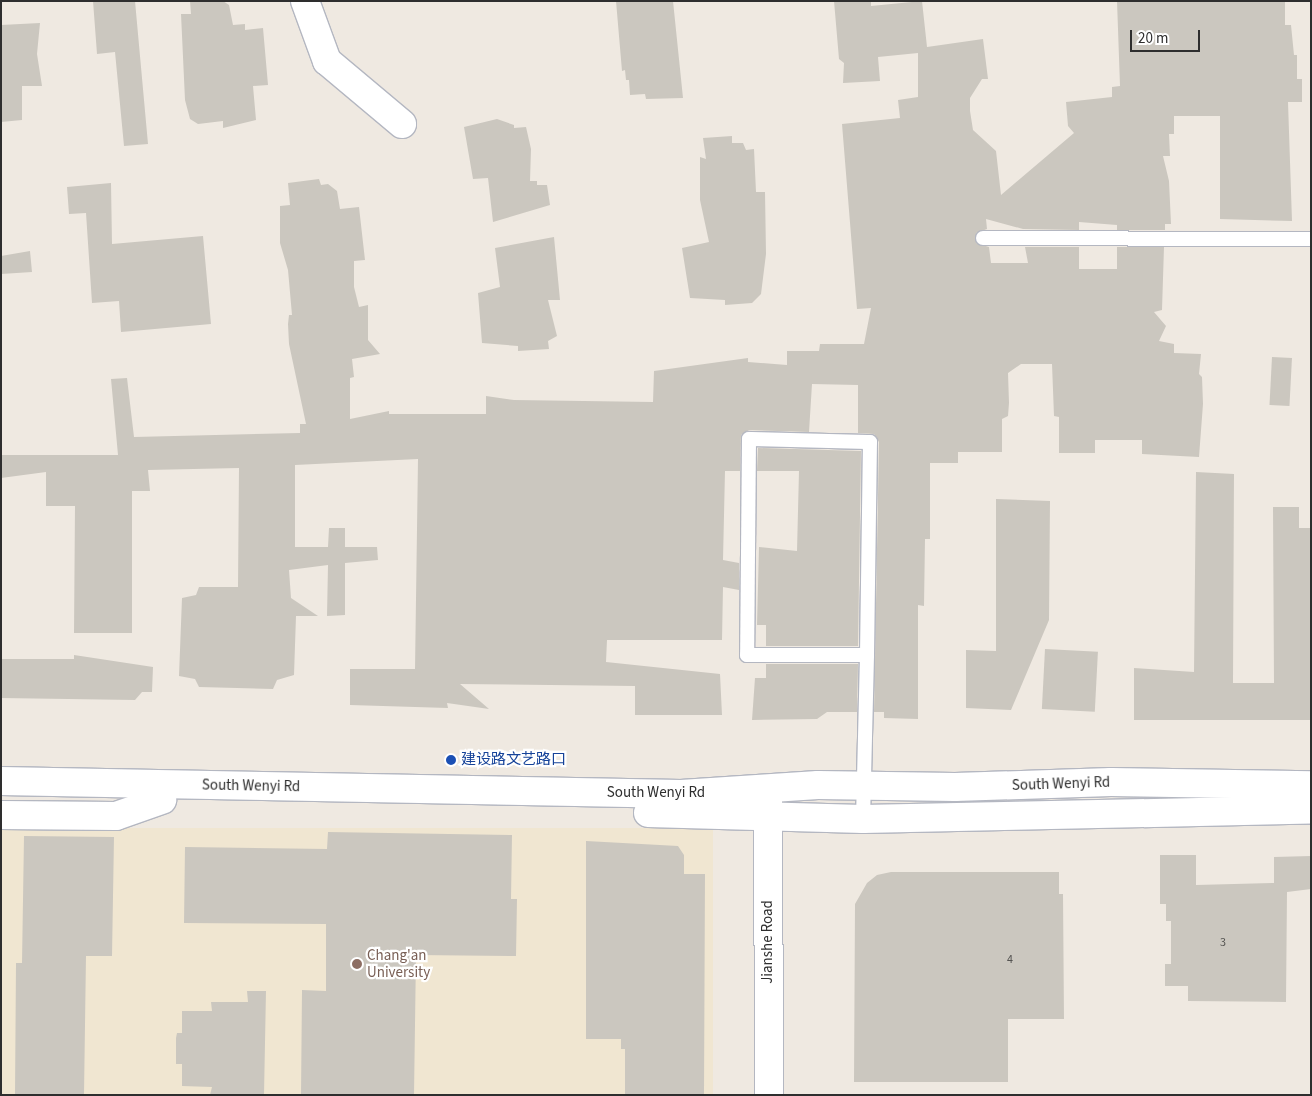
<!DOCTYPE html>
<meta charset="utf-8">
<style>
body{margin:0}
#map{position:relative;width:1312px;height:1096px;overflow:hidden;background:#efe9e1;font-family:"Source Sans 3","Noto Sans SC",sans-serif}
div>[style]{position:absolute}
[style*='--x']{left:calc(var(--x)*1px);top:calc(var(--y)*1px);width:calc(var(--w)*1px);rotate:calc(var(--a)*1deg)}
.education>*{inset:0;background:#f0e6d1;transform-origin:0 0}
.building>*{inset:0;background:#cbc7bf;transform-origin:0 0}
.roads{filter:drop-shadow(1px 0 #b4b7c1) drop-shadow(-1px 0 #b4b7c1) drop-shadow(0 1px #b4b7c1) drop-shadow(0 -1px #b4b7c1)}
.lane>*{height:14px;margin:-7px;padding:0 7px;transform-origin:7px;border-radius:7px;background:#fff}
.street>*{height:28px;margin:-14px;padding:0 14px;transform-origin:14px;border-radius:14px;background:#fff}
.secondary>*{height:28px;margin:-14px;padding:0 14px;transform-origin:14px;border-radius:14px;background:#fff}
.dots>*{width:14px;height:14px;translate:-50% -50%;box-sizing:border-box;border:2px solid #fff;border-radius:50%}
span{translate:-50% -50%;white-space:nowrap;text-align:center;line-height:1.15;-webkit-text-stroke:4.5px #fff;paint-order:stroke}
.number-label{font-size:12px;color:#555452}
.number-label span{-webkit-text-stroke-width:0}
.transit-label{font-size:15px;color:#164399}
.left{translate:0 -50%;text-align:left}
.street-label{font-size:15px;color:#2e2e2e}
.education-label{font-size:15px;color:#785e54}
.frame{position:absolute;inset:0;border:2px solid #2e2e2e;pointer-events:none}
.scale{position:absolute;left:1130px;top:30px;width:70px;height:22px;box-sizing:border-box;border:2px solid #2e2e2e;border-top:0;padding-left:6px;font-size:15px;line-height:18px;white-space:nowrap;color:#2e2e2e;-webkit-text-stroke:4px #fff;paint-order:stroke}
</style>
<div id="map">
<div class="education">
<div style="left:1px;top:828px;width:712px;height:267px"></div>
</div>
<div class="building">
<div style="clip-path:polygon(93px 1px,135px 1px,148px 144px,124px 146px,115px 52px,97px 54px)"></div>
<div style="clip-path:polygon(190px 1px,223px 1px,229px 5px,233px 25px,245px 24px,245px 30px,263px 28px,268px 85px,253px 86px,256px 120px,223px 128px,223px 121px,198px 124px,190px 119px,185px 100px,181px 14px,191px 14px)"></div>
<div style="clip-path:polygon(616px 1px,673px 1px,683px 98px,646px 99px,645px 94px,630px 95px,629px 80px,626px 80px,625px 70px,622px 71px)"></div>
<div style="clip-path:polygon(834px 1px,871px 1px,871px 6px,922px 1px,927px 47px,983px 39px,988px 79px,982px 79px,970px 98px,970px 111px,973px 130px,996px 151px,1001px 195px,1074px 133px,1068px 126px,1066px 102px,1112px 97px,1112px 87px,1120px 86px,1117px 1px,1285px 1px,1285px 25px,1291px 25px,1294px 55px,1297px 55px,1297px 79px,1302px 79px,1302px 102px,1288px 102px,1292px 221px,1220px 219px,1220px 116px,1174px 116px,1174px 134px,1169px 134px,1170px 156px,1163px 156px,1169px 181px,1171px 224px,1165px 224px,1165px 230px,1117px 230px,1117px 225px,1079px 222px,1079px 230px,1023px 229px,986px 219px,987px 229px,976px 233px,976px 243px,989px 247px,991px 263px,1028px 263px,1025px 247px,1079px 247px,1079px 269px,1117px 269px,1117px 247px,1164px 247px,1162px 310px,1154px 312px,1166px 326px,1159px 341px,1174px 344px,1174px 353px,1201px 354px,1199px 374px,1202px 377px,1203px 404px,1199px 457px,1142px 454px,1142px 440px,1095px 440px,1095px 453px,1059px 453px,1059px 417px,1054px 416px,1052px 364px,1021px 364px,1008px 373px,1009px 403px,1008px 416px,1002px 419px,1002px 452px,958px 452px,958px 463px,930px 463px,930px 539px,925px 539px,924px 606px,918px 605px,918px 719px,884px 718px,884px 712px,874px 712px,879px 442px,874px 434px,858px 433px,858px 385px,812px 384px,809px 432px,749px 430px,741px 435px,740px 471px,725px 471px,723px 560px,739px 563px,739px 590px,723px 587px,722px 640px,607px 640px,606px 662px,720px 674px,722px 715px,635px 715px,635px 686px,460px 684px,489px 709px,447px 703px,448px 708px,350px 705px,350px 669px,415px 669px,418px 459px,295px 465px,295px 547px,328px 547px,329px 528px,345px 528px,345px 547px,377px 547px,378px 560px,345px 563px,345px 615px,327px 616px,328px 565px,289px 570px,291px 598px,318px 616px,296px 616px,294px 675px,277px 680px,273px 689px,199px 687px,195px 679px,179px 676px,182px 598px,196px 595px,199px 587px,238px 587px,239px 468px,148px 470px,150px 491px,132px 491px,132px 633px,74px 633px,75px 506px,46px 506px,46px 472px,1px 478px,1px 455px,118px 455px,111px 379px,127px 378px,134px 437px,300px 433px,300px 424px,306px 424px,289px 344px,288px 324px,289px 315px,292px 315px,288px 270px,280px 243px,280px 206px,290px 205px,288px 183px,319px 179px,321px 185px,328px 184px,337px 191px,340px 209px,359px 207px,365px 260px,354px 261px,354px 287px,359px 307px,368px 305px,368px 340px,380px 354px,352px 359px,354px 377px,350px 378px,350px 419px,389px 411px,389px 414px,486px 414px,486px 396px,514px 400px,653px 402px,654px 371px,748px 358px,748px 362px,787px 365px,787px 351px,819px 351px,820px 344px,864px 344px,871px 308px,857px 309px,842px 124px,900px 118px,898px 100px,918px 97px,918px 53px,878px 57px,880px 81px,843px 83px,844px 63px,839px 59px)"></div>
<div style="clip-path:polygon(40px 23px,37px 54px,42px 86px,22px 86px,22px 120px,1px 122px,1px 25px)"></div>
<div style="clip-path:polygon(497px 119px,514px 125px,514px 128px,526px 127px,531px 149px,530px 181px,537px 181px,537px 185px,547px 185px,550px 205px,493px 222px,488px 178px,473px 179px,464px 127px)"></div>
<div style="clip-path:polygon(732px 136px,732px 143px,743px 143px,746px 150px,754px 149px,756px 192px,765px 192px,766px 254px,761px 294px,752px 303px,725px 305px,725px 300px,690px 298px,682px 248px,709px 242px,700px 200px,700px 157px,706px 159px,703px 138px)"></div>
<div style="clip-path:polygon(111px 183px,112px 244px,203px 236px,211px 324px,121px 332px,119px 301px,92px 303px,86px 213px,69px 214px,67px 187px)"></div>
<div style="clip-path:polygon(554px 237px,560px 300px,548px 300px,557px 336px,548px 341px,549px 349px,518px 351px,518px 346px,482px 343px,478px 293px,500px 287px,495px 248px)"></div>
<div style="clip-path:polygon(30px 251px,32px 272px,1px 274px,1px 256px)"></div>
<div style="left:1272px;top:357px;width:20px;height:48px;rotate:3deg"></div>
<div style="clip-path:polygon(758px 448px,861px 451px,858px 646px,766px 646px,766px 625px,757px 625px,759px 547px,797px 551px,799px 471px,757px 471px)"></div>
<div style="clip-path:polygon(1196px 472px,1234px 474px,1233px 683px,1274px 683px,1273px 507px,1299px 507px,1299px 528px,1311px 528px,1311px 720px,1134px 720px,1134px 668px,1194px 672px)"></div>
<div style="clip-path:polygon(996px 499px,1050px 501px,1049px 620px,1011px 710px,966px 708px,966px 650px,996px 651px)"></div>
<div style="left:1045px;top:649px;width:53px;height:60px;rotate:3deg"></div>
<div style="clip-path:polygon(74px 655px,153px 667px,152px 692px,142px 692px,135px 700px,1px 698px,1px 659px,74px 659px)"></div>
<div style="clip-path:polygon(766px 664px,858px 664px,857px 712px,827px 712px,817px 719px,752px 720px,755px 678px,766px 678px)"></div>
<div style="clip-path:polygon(328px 832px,512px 835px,511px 899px,517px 899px,516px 956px,416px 955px,414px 1095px,301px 1095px,302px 990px,326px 991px,326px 924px,184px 923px,185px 847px,327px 849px)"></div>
<div style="clip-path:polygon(24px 836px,114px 837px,112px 956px,86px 956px,84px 1095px,15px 1095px,16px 963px,22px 963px)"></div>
<div style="clip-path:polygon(586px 841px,678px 846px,684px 855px,684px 874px,705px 874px,704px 1095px,625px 1095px,625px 1049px,621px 1049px,621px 1039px,586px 1039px)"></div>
<div style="clip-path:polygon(1160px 855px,1196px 855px,1196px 885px,1274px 883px,1274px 857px,1311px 856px,1311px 889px,1287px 892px,1286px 1002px,1188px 1001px,1188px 986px,1165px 986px,1165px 964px,1171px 964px,1171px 921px,1166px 921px,1166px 904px,1160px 904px)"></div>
<div style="clip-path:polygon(891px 872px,1059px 872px,1059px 894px,1063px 894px,1064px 1019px,1008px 1019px,1008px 1082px,854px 1082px,855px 904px,867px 883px,877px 875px)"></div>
<div style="clip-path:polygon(247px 991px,266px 991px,264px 1095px,210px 1095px,212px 1087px,182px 1086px,182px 1064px,176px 1064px,176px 1038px,177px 1033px,182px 1033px,182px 1011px,212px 1011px,211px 1002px,248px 1002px)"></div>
</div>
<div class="roads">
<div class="lane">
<div style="--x:983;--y:238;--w:328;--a:0.2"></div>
<div style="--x:863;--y:819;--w:164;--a:-88.6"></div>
<div style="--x:867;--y:655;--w:213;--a:-89.2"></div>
<div style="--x:870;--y:442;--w:121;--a:-178.6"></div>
<div style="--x:749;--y:439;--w:216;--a:90.5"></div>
<div style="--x:747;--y:655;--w:120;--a:0"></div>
</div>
<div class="street">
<div style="--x:305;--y:1;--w:64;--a:69.9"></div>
<div style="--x:327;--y:61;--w:98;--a:40"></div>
<div style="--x:1;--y:815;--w:115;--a:0.5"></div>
<div style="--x:116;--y:816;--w:49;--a:-19.2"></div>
</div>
<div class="secondary">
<div style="--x:1;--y:781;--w:680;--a:1.1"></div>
<div style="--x:681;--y:794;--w:137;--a:-3.8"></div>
<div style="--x:818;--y:785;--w:137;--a:0.8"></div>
<div style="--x:955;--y:787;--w:156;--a:-1.8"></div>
<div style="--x:1111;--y:782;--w:200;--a:0.9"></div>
<div style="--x:768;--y:798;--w:297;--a:89.8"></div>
<div style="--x:648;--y:813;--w:215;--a:1.6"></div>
<div style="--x:863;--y:819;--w:448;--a:-1.2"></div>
</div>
</div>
<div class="dots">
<div style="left:451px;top:760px;background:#1a4fb4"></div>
<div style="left:357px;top:964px;background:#8d6e63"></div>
</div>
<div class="number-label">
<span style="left:1223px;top:943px">3</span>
<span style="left:1010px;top:960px">4</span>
</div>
<div class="transit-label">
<span class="left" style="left:461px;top:760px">建设路文艺路口</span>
</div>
<div class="street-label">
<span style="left:1061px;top:784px;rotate:-2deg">South Wenyi Rd</span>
<span style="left:251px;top:786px;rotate:1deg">South Wenyi Rd</span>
<span style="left:656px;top:793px">South Wenyi Rd</span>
<span style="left:768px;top:942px;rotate:-90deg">Jianshe Road</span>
</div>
<div class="education-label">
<span class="left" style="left:367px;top:964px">Chang'an<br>University</span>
</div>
<div class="frame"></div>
<div class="scale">20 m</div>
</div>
